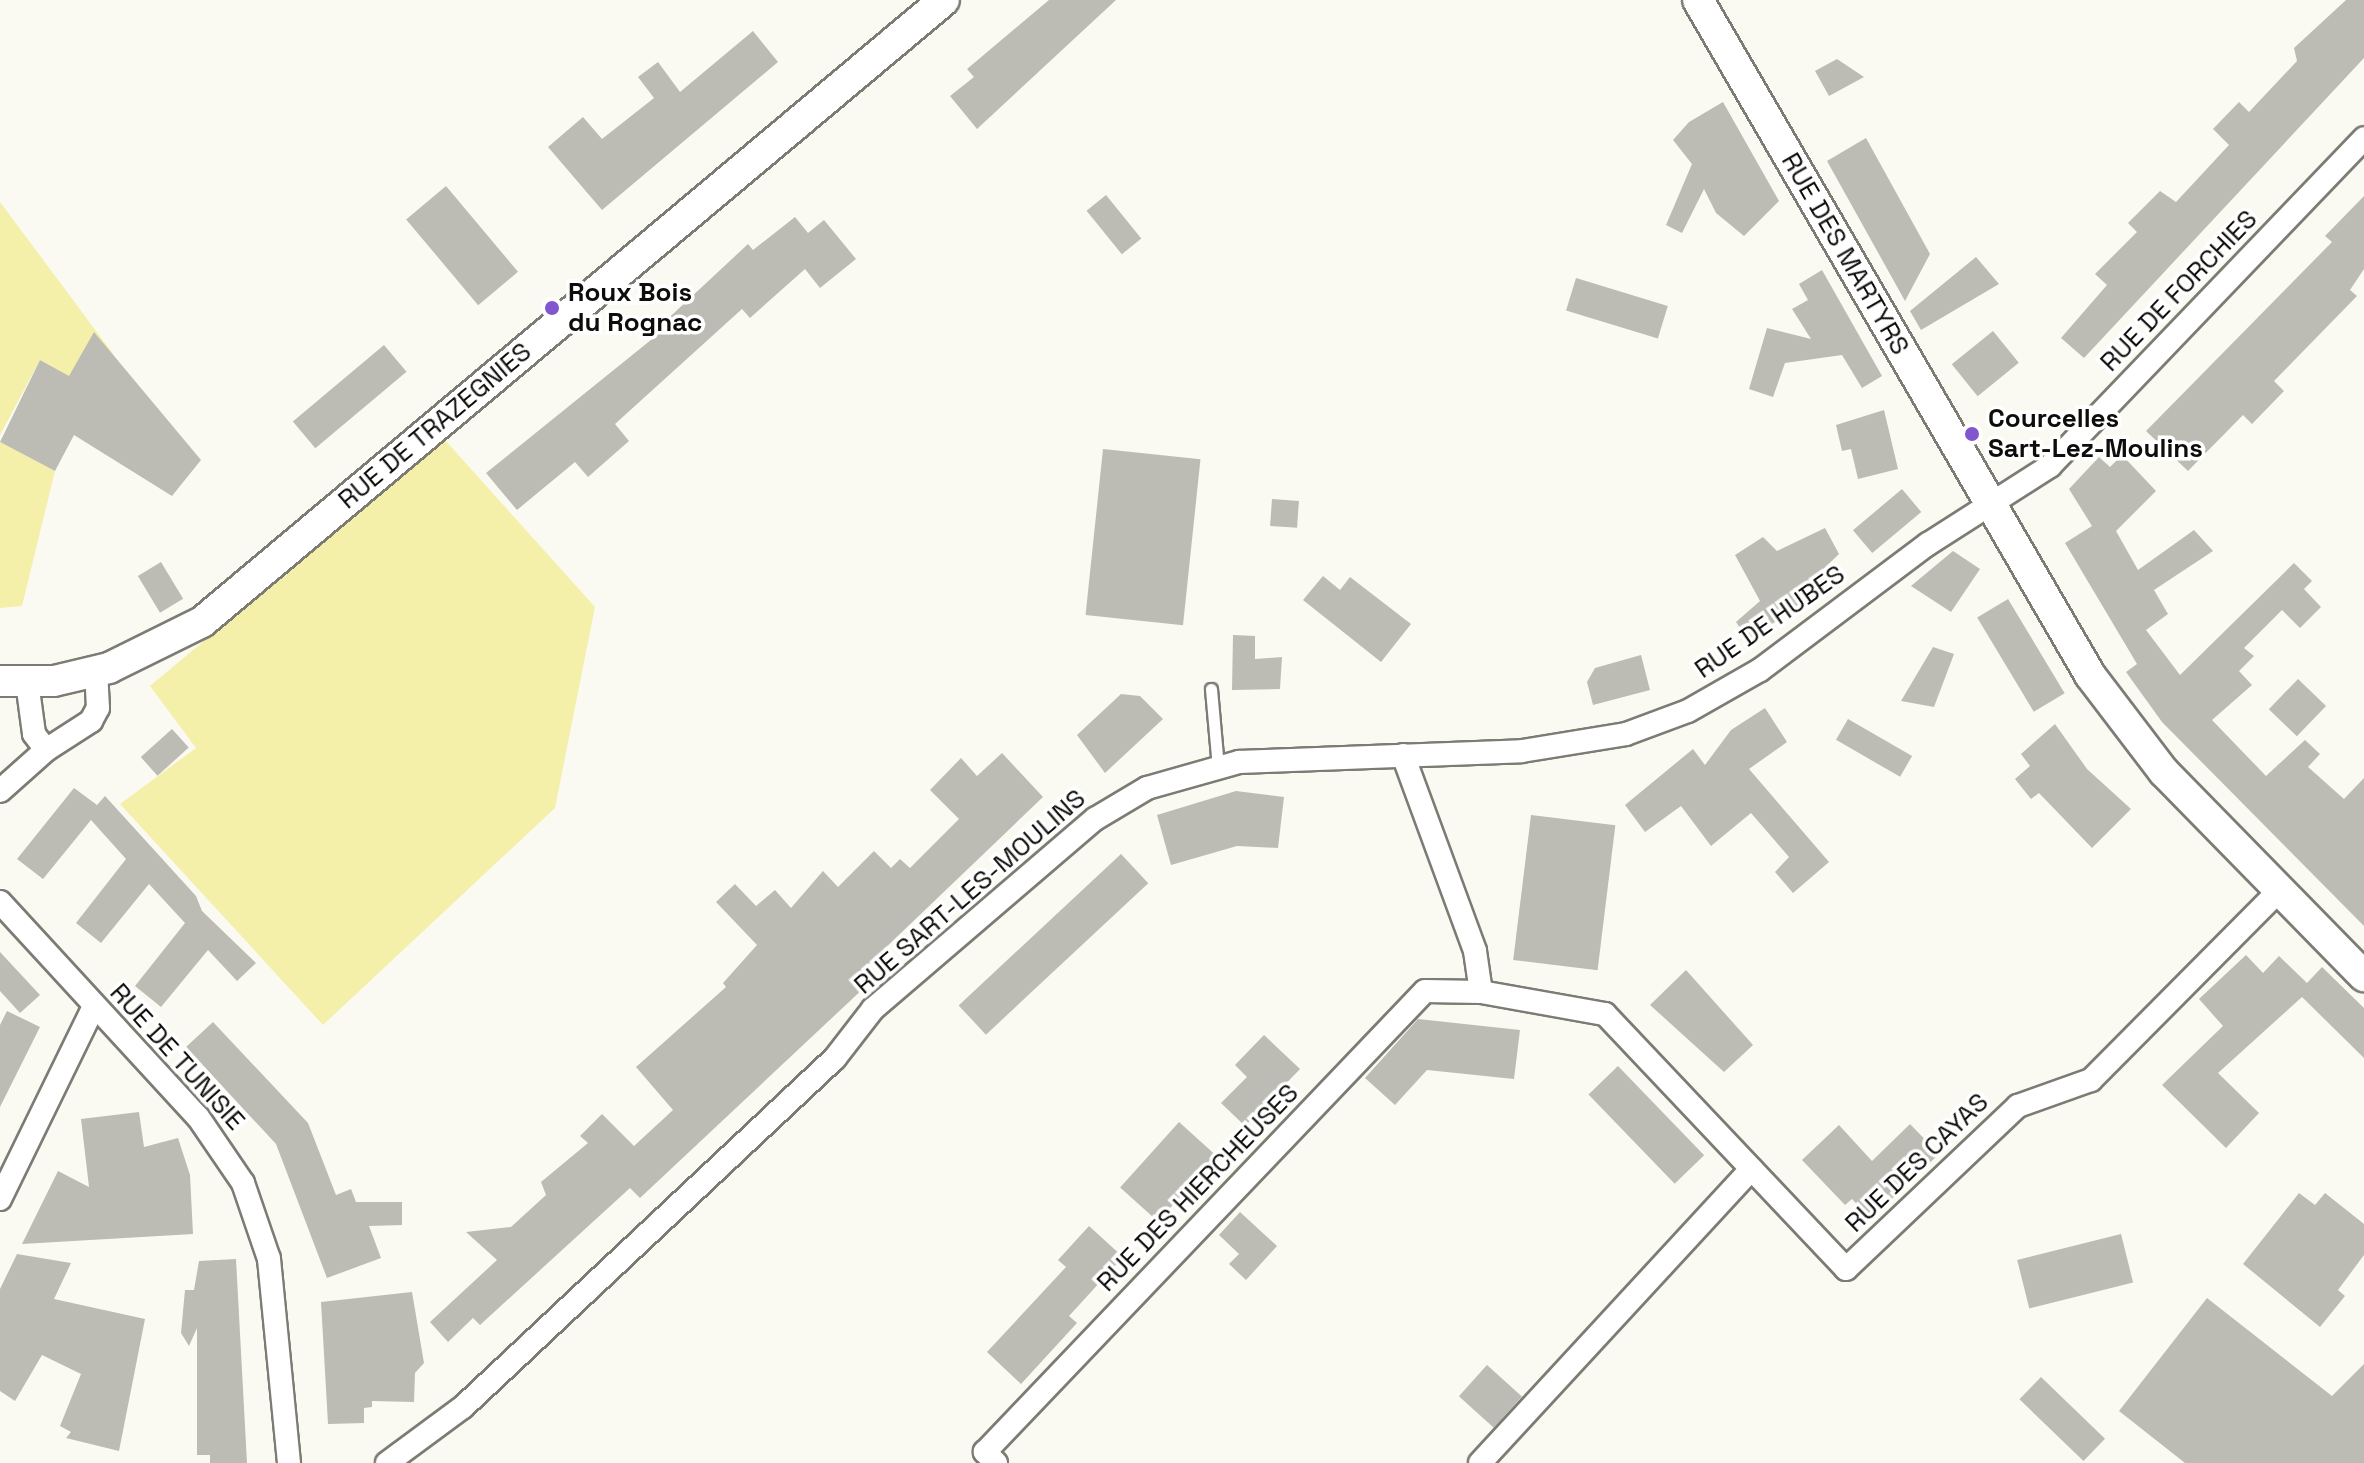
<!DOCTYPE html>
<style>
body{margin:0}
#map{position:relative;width:2364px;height:1463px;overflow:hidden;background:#fafaf2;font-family:"Space Grotesk",sans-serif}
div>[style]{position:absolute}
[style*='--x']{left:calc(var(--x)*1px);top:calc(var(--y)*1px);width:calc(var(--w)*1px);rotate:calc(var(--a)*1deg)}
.green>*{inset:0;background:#f4f0a9}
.building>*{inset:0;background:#bcbcb4;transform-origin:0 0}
.roads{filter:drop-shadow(2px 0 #7c7c75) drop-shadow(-2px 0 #7c7c75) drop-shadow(0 2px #7c7c75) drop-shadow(0 -2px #7c7c75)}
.lane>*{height:11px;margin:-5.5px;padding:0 5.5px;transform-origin:5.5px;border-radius:5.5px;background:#fff}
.street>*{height:22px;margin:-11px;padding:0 11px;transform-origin:11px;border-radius:11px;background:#fff}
.secondary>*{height:30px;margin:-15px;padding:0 15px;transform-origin:15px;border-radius:15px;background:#fff}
.dots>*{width:22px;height:22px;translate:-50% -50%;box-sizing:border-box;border:4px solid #fff;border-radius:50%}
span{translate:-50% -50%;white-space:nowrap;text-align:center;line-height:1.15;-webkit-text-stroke:7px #fff;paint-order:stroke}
.street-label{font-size:26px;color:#0d0d0b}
.poi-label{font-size:26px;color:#0d0d0b;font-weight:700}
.left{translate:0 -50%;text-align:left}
</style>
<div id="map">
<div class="green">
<div style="clip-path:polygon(0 202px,114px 355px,95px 391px,40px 360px,0 435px)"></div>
<div style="clip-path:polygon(445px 440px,595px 607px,555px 808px,323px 1025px,120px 804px,196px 748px,150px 686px)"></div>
<div style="clip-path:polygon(0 442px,55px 471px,22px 606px,0 608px)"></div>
</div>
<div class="building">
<div style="clip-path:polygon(1049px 0,1116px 0,977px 129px,950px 96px,974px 77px,967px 69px)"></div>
<div style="clip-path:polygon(2346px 0,2364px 0,2364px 58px,2084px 358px,2061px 338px,2107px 285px,2095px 274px,2137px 232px,2128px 223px,2160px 191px,2176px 202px,2229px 145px,2213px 129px,2239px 102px,2249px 112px,2297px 61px,2294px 48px)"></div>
<div style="clip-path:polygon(753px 31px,778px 62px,602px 210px,548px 147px,583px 117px,602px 139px,654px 98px,638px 77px,658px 62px,680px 92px)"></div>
<div style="clip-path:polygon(1837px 59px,1864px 77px,1829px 96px,1815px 71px)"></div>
<div style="clip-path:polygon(1723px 102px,1779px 201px,1744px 236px,1716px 213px,1704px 189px,1682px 233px,1666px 225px,1692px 164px,1673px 140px,1689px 122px)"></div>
<div style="clip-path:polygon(1866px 138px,1930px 254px,1905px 301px,1827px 161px)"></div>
<div style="left:446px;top:186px;width:112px;height:52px;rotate:50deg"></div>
<div style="left:1106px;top:195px;width:56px;height:25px;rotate:51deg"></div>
<div style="clip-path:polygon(2364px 196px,2364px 269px,2350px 290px,2357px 296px,2274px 381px,2284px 391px,2252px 424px,2243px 415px,2188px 471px,2146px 431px,2332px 242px,2325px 236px)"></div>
<div style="clip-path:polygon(795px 217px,808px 233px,824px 220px,856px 259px,820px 288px,805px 269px,750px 318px,742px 309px,615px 424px,629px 441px,588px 477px,575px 462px,517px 510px,486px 473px,662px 331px,659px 327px,748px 244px,753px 250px)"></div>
<div style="clip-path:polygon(1976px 257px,1999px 284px,1921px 330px,1910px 311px)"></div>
<div style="clip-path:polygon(1822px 270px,1882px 376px,1862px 388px,1842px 355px,1785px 363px,1773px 397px,1749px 389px,1767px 328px,1811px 339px,1792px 309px,1808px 300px,1799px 284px)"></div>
<div style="left:1576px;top:278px;width:96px;height:34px;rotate:17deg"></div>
<div style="left:1993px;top:331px;width:41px;height:53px;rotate:51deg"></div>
<div style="clip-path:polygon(94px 332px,201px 460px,172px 496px,74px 435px,55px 471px,0 442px,40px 360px,69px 376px)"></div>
<div style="left:384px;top:345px;width:35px;height:119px;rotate:50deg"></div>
<div style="clip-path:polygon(1884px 410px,1898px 469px,1858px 479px,1851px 449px,1842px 451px,1836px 425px)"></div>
<div style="left:1103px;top:449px;width:98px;height:167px;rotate:6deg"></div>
<div style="clip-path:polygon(2122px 455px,2156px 491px,2116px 531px,2138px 570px,2194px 530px,2213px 551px,2154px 590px,2168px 614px,2146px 630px,2180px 675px,2294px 563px,2312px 581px,2304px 589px,2321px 607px,2300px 628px,2282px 610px,2244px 648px,2254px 656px,2239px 671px,2252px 685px,2212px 720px,2266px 776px,2305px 740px,2320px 754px,2308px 767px,2344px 799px,2364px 778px,2364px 926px,2162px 722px,2126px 672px,2137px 664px,2065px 543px,2092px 526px,2069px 489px,2099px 457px,2110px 467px)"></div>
<div style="left:1902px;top:489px;width:30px;height:64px;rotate:50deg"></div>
<div style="left:1272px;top:499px;width:27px;height:27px;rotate:4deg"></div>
<div style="clip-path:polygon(1825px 528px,1839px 554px,1814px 578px,1821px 588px,1749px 641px,1736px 622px,1760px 601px,1735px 555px,1763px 537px,1777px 551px)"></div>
<div style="clip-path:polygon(1953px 551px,1980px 569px,1951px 612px,1911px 586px)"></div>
<div style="left:161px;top:562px;width:43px;height:27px;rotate:59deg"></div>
<div style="clip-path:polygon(1323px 576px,1340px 590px,1350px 577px,1411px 624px,1381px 662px,1303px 600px)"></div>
<div style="left:2008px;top:599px;width:110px;height:36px;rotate:59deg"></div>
<div style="clip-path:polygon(1233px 635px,1255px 636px,1255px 659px,1282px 657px,1280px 689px,1232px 690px)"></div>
<div style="clip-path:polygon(1933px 647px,1954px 654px,1934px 707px,1901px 701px)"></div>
<div style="clip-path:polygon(1641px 655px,1650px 690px,1593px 705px,1587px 682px,1595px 668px)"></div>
<div style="left:2298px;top:679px;width:39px;height:42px;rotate:44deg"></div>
<div style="clip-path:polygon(1121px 694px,1140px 696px,1163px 719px,1105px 773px,1077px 735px)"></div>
<div style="clip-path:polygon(1765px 708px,1787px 742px,1749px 769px,1829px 862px,1793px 893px,1775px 872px,1789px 857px,1751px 813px,1711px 846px,1681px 806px,1645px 832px,1625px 805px,1693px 749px,1705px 765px,1731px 730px)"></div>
<div style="left:1848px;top:719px;width:74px;height:24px;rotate:30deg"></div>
<div style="clip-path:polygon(2055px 724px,2087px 769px,2131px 809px,2092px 848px,2039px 793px,2031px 799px,2015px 779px,2030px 766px,2021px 754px)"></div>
<div style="left:172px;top:729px;width:25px;height:42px;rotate:48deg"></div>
<div style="clip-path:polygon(1002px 753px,1043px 797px,856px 976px,866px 986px,640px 1198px,630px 1188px,480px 1325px,473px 1318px,448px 1342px,430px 1322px,497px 1260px,466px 1232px,511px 1227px,546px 1195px,541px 1182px,588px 1143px,580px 1136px,602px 1114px,634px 1146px,673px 1110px,636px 1067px,726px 987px,723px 983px,757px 945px,716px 902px,735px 884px,756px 906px,775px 890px,791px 908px,823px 871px,838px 887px,874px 851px,891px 868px,900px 859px,910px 868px,959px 819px,930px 790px,961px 758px,977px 776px)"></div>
<div style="clip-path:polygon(74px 788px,97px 805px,105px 796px,196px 896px,202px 911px,256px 963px,237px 981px,208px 950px,161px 1007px,135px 986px,185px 923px,149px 884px,101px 943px,76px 923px,126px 859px,91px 820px,43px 879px,17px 859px)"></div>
<div style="clip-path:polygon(1236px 791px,1284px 797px,1278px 848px,1237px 846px,1171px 865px,1157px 815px)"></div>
<div style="left:1531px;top:815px;width:85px;height:146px;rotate:7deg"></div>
<div style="left:1121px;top:854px;width:40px;height:222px;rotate:47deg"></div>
<div style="clip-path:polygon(0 952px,40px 995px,20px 1013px,0 991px)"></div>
<div style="clip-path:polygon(2246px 955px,2263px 973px,2279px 956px,2307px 983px,2322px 967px,2364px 1008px,2364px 1058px,2302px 997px,2218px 1073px,2259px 1113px,2226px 1148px,2162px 1085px,2223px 1026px,2199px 999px)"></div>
<div style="clip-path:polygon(1686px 970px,1753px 1045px,1724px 1072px,1650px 1005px)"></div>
<div style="clip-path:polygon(7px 1011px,40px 1027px,0 1107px,0 1025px)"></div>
<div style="clip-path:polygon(1418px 1019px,1520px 1030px,1514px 1079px,1427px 1070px,1395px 1105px,1365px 1078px)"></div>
<div style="clip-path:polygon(213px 1022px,308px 1123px,336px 1195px,351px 1189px,356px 1202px,402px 1202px,402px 1225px,369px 1226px,381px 1258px,327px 1278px,276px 1144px,186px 1047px)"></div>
<div style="clip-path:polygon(1264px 1035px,1300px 1069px,1245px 1126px,1221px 1103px,1247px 1077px,1235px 1065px)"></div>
<div style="left:1618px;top:1066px;width:124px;height:41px;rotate:46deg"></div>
<div style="clip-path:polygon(139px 1112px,144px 1147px,178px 1138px,190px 1175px,193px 1234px,22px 1244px,58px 1171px,89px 1187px,81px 1119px)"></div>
<div style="left:1179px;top:1122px;width:51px;height:88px;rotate:42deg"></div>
<div style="clip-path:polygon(1910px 1124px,1939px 1154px,1871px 1219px,1852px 1199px,1845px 1205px,1802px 1160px,1839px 1125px,1872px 1161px)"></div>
<div style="clip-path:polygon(2299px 1193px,2315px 1205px,2325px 1193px,2364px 1224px,2364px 1255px,2338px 1290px,2345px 1296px,2320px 1327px,2243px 1264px)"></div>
<div style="clip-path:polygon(1240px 1212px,1277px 1246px,1246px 1280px,1229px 1264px,1239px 1254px,1219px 1235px)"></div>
<div style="clip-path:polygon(1089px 1226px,1123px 1257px,1069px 1316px,1077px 1323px,1021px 1384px,987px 1352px,1066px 1267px,1058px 1260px)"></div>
<div style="left:2121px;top:1234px;width:50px;height:107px;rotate:76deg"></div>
<div style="clip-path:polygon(17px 1254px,71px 1263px,54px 1299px,145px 1319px,119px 1451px,66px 1438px,71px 1432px,60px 1426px,81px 1374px,42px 1355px,15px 1401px,0 1391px,0 1289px)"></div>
<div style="clip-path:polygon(236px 1259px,247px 1463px,210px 1463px,210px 1455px,197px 1455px,197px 1328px,189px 1346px,181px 1333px,185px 1290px,194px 1290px,199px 1261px)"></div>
<div style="clip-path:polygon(412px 1292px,424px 1363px,415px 1373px,414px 1402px,372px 1401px,372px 1407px,364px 1408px,364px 1423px,328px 1424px,321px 1302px)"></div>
<div style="clip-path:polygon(2207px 1298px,2332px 1396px,2364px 1364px,2364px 1463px,2185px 1463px,2119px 1411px)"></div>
<div style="left:1487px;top:1365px;width:47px;height:42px;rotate:42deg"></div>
<div style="left:2041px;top:1377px;width:89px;height:31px;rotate:44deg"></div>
</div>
<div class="roads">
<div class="lane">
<div style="--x:1211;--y:689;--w:78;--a:84.9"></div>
</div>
<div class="street">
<div style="--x:27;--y:682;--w:52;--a:82.3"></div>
<div style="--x:34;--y:734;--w:20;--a:53"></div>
<div style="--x:46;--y:750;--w:54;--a:-32.8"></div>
<div style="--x:91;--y:721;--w:15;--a:-62"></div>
<div style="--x:98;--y:708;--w:36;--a:-93"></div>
<div style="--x:1403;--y:755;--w:209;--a:69.8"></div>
<div style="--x:1475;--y:951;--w:41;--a:81.7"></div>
<div style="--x:0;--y:791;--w:62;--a:-41.7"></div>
<div style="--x:0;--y:902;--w:292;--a:47.4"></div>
<div style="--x:198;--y:1117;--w:80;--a:55.7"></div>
<div style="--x:243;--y:1183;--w:80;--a:71.1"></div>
<div style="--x:269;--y:1259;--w:205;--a:84.4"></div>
<div style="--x:0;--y:1199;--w:215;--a:-64"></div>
<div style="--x:387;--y:1463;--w:94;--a:-36.4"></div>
<div style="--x:463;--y:1407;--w:510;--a:-43.17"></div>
<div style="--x:835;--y:1058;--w:62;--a:-52.2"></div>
<div style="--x:873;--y:1009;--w:292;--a:-40.6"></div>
<div style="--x:1095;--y:819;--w:61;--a:-30.8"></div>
<div style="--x:1147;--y:788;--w:96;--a:-15.8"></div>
<div style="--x:1239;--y:762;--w:283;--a:-2.2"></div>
<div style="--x:1522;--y:751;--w:105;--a:-9.3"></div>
<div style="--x:1626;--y:734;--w:66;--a:-20.4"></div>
<div style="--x:1688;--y:711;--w:83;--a:-29.7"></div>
<div style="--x:1760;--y:670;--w:210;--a:-36.9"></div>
<div style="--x:1928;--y:544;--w:145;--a:-32.6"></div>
<div style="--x:2050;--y:466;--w:454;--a:-46.2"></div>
<div style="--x:996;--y:1463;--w:16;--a:-135"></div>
<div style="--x:985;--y:1452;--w:637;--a:-46.34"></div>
<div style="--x:1425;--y:991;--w:56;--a:1"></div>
<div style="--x:1481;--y:992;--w:126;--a:10.1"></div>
<div style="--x:1605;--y:1014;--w:351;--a:46.6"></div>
<div style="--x:1846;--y:1269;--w:237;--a:-43.5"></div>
<div style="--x:2018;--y:1106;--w:77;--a:-19.6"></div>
<div style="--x:2091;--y:1080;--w:268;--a:-45.2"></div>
<div style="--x:1480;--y:1463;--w:400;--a:-47.3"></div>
</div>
<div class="secondary">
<div style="--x:1698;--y:0;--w:781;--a:59.85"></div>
<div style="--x:2090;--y:675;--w:122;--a:52.7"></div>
<div style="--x:2164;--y:772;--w:286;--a:45.6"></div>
<div style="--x:0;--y:681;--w:54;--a:0"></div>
<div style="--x:54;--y:681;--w:57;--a:-13.3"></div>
<div style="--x:109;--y:668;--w:104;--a:-26.3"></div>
<div style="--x:202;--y:622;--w:968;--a:-39.97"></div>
</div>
</div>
<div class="dots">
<div style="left:552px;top:308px;background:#8256cf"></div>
<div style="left:1972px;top:434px;background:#8256cf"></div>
</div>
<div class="street-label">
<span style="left:1845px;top:254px;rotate:60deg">RUE DES MARTYRS</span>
<span style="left:2179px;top:291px;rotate:-46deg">RUE DE FORCHIES</span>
<span style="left:435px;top:426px;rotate:-40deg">RUE DE TRAZEGNIES</span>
<span style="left:1770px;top:622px;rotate:-35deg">RUE DE HUBES</span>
<span style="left:970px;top:892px;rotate:-41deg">RUE SART-LES-MOULINS</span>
<span style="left:177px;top:1057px;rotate:48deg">RUE DE TUNISIE</span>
<span style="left:1917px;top:1163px;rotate:-44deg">RUE DES CAYAS</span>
<span style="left:1198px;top:1188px;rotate:-46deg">RUE DES HIERCHEUSES</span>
</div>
<div class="poi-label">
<span class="left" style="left:568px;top:308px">Roux Bois<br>du Rognac</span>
<span class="left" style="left:1988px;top:434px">Courcelles<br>Sart-Lez-Moulins</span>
</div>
</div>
